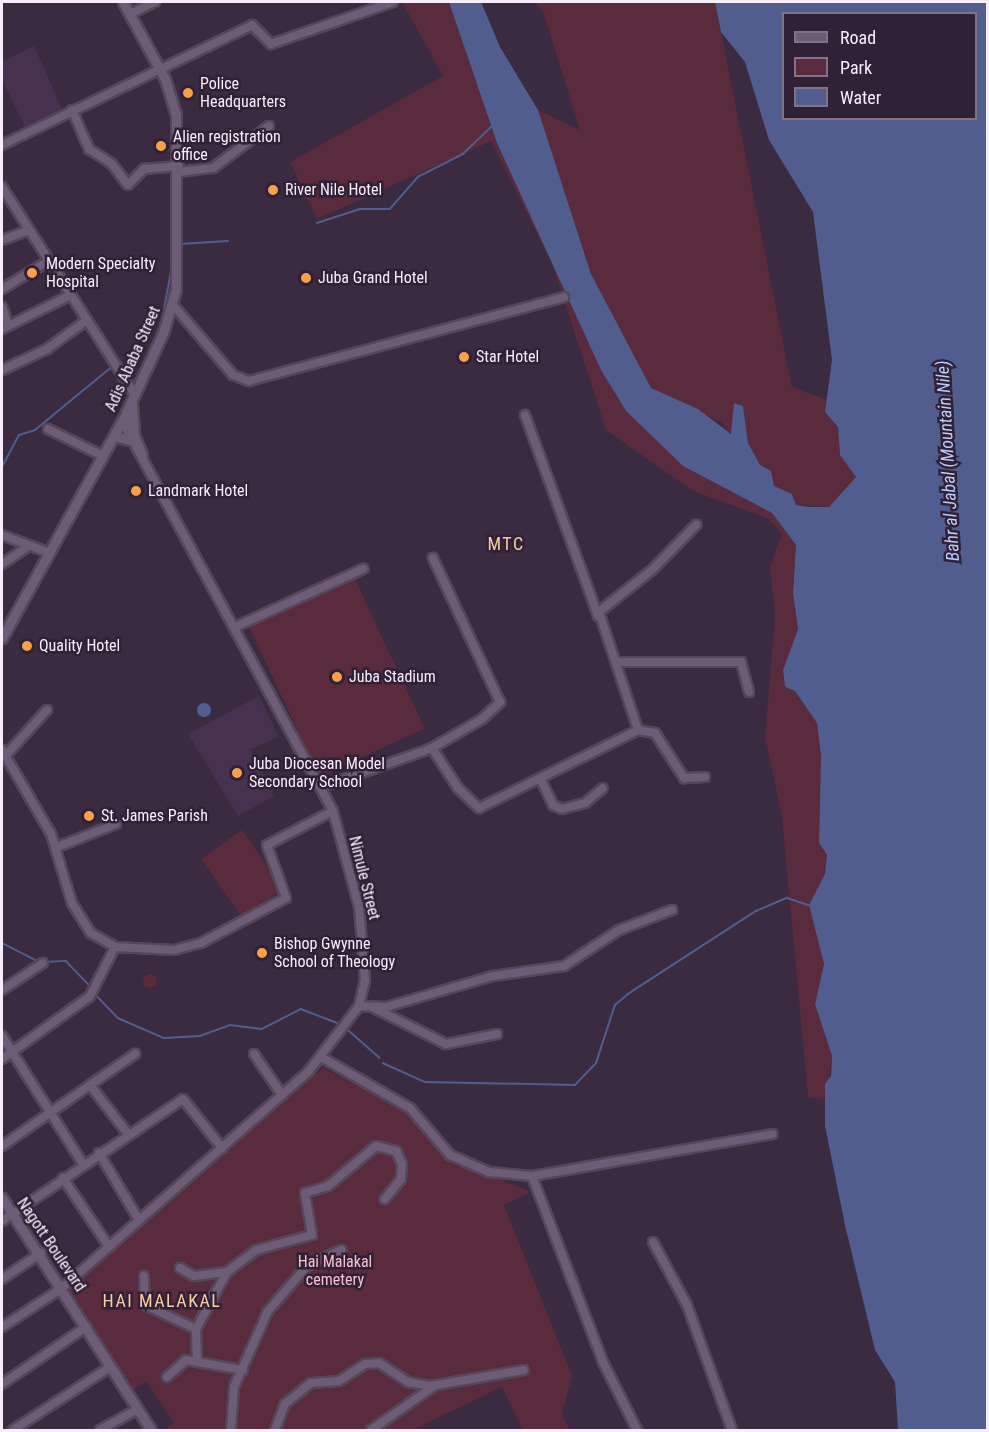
<!DOCTYPE html>
<style>
body{margin:0}
#map{position:relative;width:989px;height:1432px;overflow:hidden;background:#3a2b41;font-family:"Roboto Condensed",sans-serif}
div>[style]{position:absolute}
[style*='--x']{left:calc(var(--x)*1px);top:calc(var(--y)*1px);width:calc(var(--w)*1px);rotate:calc(var(--a)*1deg)}
.built>*{inset:0;background:#46324e}
.green>*{inset:0;background:#592b3c;transform-origin:0 0}
.round{border-radius:50%}
.water>*{inset:0;background:#515d8e}
.stream>*{height:1.5px;margin:-0.75px;padding:0 0.75px;transform-origin:0.75px;border-radius:0.75px;background:#515d8e}
.roads{filter:drop-shadow(2px 0 #54475a) drop-shadow(-2px 0 #54475a) drop-shadow(0 2px #54475a) drop-shadow(0 -2px #54475a)}
.minor>*{height:8px;margin:-4px;padding:0 4px;transform-origin:4px;border-radius:4px;background:#6d5c75}
.tertiary>*{height:9px;margin:-4.5px;padding:0 4.5px;transform-origin:4.5px;border-radius:4.5px;background:#6d5c75}
.dots>*{width:16px;height:16px;translate:-50% -50%;box-sizing:border-box;border:3px solid #302136;border-radius:50%}
span{translate:-50% -50%;white-space:nowrap;text-align:center;line-height:1.15;-webkit-text-stroke:5px #302136;paint-order:stroke}
.poi-label{font-size:16px;color:#f7edfb}
.left{translate:0 -50%;text-align:left}
.street-label{font-size:16px;color:#f7edfb}
.park-label{font-size:16px;color:#f7c0d1}
.water-label{font-size:18px;color:#beccfa;font-style:italic}
.neighbourhood-label{font-size:18px;color:#fdcba0;letter-spacing:1.5px}
.frame{position:absolute;inset:0;border:3px solid #f7edfb;pointer-events:none}
.legend{position:absolute;left:782px;top:12px;width:195px;height:108px;box-sizing:border-box;background:#302136;border:2px solid #807385;margin:0;padding:8px 10px;list-style:none;font-size:18px;color:#f7edfb}
.legend li{display:flex;align-items:center;gap:12px;height:30px}
.legend b{width:30px;border:2px solid #807385}
</style>
<div id="map">
<div class="built">
<div style="clip-path:polygon(34px 46px,62px 109px,26px 129px,2px 80px,2px 62px)"></div>
<div style="clip-path:polygon(259px 696px,279px 737px,251px 749px,274px 796px,238px 816px,188px 734px)"></div>
</div>
<div class="green">
<div style="clip-path:polygon(402px 2px,449px 2px,497px 143px,601px 370px,626px 411px,683px 466px,772px 513px,796px 545px,793px 593px,798px 629px,783px 670px,785px 687px,795px 691px,817px 723px,821px 755px,819px 843px,827px 855px,825px 874px,809px 905px,824px 964px,815px 1004px,832px 1056px,826px 1099px,808px 1097px,782px 817px,765px 737px,775px 616px,770px 566px,782px 534px,769px 519px,693px 491px,606px 430px,553px 266px,491px 141px,317px 219px,290px 162px,443px 76px)"></div>
<div style="clip-path:polygon(534px 2px,715px 2px,792px 387px,827px 400px,825px 412px,838px 427px,840px 455px,856px 477px,829px 507px,796px 505px,792px 494px,774px 486px,771px 471px,760px 465px,748px 443px,743px 406px,734px 403px,732px 435px,721px 422px,651px 389px,636px 367px,591px 274px,544px 131px,538px 110px,580px 130px,543px 11px)"></div>
<div style="left:354px;top:577px;width:167px;height:116px;rotate:65deg"></div>
<div style="left:242px;top:830px;width:72px;height:50px;rotate:55deg"></div>
<div class="round" style="left:143px;top:974px;width:14px;height:14px"></div>
<div style="clip-path:polygon(323px 1068px,403px 1108px,457px 1162px,531px 1192px,504px 1205px,572px 1376px,562px 1414px,570px 1430px,523px 1430px,502px 1387px,412px 1430px,164px 1430px,174px 1423px,146px 1381px,132px 1391px,70px 1289px)"></div>
</div>
<div class="water">
<div style="clip-path:polygon(evenodd,449px 2px,481px 2px,500px 47px,538px 110px,591px 274px,651px 388px,698px 409px,731px 434px,734px 403px,743px 406px,748px 443px,760px 465px,771px 471px,774px 486px,792px 494px,796px 505px,809px 507px,829px 507px,856px 477px,840px 455px,838px 427px,825px 412px,832px 360px,813px 212px,769px 140px,745px 62px,721px 32px,715px 2px,987px 2px,987px 1430px,898px 1430px,895px 1382px,875px 1350px,845px 1225px,825px 1126px,825px 1084px,831px 1076px,832px 1056px,815px 1004px,824px 964px,809px 905px,825px 874px,827px 855px,819px 843px,821px 755px,817px 723px,795px 691px,785px 687px,783px 670px,798px 629px,793px 593px,796px 545px,772px 513px,683px 466px,626px 411px,601px 370px,497px 143px,449px 2px,784px 14px,976px 14px,976px 118px,784px 118px,784px 14px)"></div>
<div class="round" style="left:197px;top:703px;width:14px;height:14px"></div>
</div>
<div class="stream">
<div style="--x:317;--y:223;--w:45;--a:-18"></div>
<div style="--x:360;--y:209;--w:30;--a:0"></div>
<div style="--x:390;--y:209;--w:43;--a:-48.8"></div>
<div style="--x:418;--y:177;--w:51;--a:-27.1"></div>
<div style="--x:463;--y:154;--w:39;--a:-44"></div>
<div style="--x:179;--y:244;--w:49;--a:-3.5"></div>
<div style="--x:162;--y:320;--w:55;--a:-79.5"></div>
<div style="--x:130;--y:380;--w:5;--a:37"></div>
<div style="--x:134;--y:383;--w:8;--a:-60"></div>
<div style="--x:2;--y:467;--w:36;--a:-62"></div>
<div style="--x:19;--y:435;--w:17;--a:-17"></div>
<div style="--x:35;--y:430;--w:101;--a:-39.4"></div>
<div style="--x:2;--y:943;--w:39;--a:27"></div>
<div style="--x:45;--y:962;--w:21;--a:-3"></div>
<div style="--x:66;--y:961;--w:36;--a:46"></div>
<div style="--x:95;--y:994;--w:33;--a:46"></div>
<div style="--x:118;--y:1018;--w:50;--a:23.5"></div>
<div style="--x:164;--y:1038;--w:36;--a:-3"></div>
<div style="--x:200;--y:1036;--w:32;--a:-20"></div>
<div style="--x:230;--y:1025;--w:32;--a:7"></div>
<div style="--x:262;--y:1029;--w:44;--a:-27.1"></div>
<div style="--x:301;--y:1009;--w:40;--a:21"></div>
<div style="--x:346;--y:1028;--w:45;--a:41.4"></div>
<div style="--x:383;--y:1063;--w:46;--a:24.3"></div>
<div style="--x:425;--y:1082;--w:150;--a:1.1"></div>
<div style="--x:575;--y:1085;--w:30;--a:-46"></div>
<div style="--x:596;--y:1063;--w:61;--a:-71.9"></div>
<div style="--x:615;--y:1005;--w:17;--a:-40"></div>
<div style="--x:628;--y:994;--w:153;--a:-33"></div>
<div style="--x:756;--y:911;--w:34;--a:-23"></div>
<div style="--x:787;--y:898;--w:23;--a:18"></div>
</div>
<div class="roads">
<div class="minor">
<div style="--x:130;--y:14;--w:28;--a:-26"></div>
<div style="--x:72;--y:110;--w:43;--a:66.4"></div>
<div style="--x:89;--y:149;--w:27;--a:33"></div>
<div style="--x:112;--y:164;--w:26;--a:53"></div>
<div style="--x:128;--y:185;--w:23;--a:-45"></div>
<div style="--x:144;--y:169;--w:35;--a:-5"></div>
<div style="--x:2;--y:145;--w:277;--a:-25.6"></div>
<div style="--x:252;--y:25;--w:27;--a:45"></div>
<div style="--x:271;--y:44;--w:129;--a:-19"></div>
<div style="--x:179;--y:172;--w:34;--a:-7"></div>
<div style="--x:213;--y:168;--w:70;--a:-36.9"></div>
<div style="--x:2;--y:187;--w:247;--a:57.4"></div>
<div style="--x:2;--y:240;--w:27;--a:-20"></div>
<div style="--x:2;--y:289;--w:50;--a:-31.2"></div>
<div style="--x:173;--y:305;--w:92;--a:49.4"></div>
<div style="--x:233;--y:375;--w:17;--a:21"></div>
<div style="--x:249;--y:381;--w:326;--a:-14.9"></div>
<div style="--x:2;--y:307;--w:18;--a:71"></div>
<div style="--x:2;--y:329;--w:72;--a:-26.2"></div>
<div style="--x:2;--y:370;--w:50;--a:-25"></div>
<div style="--x:47;--y:349;--w:46;--a:-36.1"></div>
<div style="--x:126;--y:413;--w:45;--a:68"></div>
<div style="--x:525;--y:415;--w:214;--a:70"></div>
<div style="--x:48;--y:429;--w:61;--a:26.1"></div>
<div style="--x:2;--y:535;--w:51;--a:20.6"></div>
<div style="--x:2;--y:564;--w:30;--a:-34"></div>
<div style="--x:235;--y:627;--w:141;--a:-24.4"></div>
<div style="--x:616;--y:662;--w:125;--a:0"></div>
<div style="--x:741;--y:662;--w:31;--a:75"></div>
<div style="--x:638;--y:730;--w:17;--a:10"></div>
<div style="--x:655;--y:733;--w:54;--a:57.2"></div>
<div style="--x:684;--y:778;--w:21;--a:-3"></div>
<div style="--x:432;--y:748;--w:48;--a:57"></div>
<div style="--x:458;--y:788;--w:29;--a:44"></div>
<div style="--x:479;--y:808;--w:177;--a:-26.1"></div>
<div style="--x:638;--y:730;--w:124;--a:-108.3"></div>
<div style="--x:599;--y:612;--w:69;--a:-38.5"></div>
<div style="--x:653;--y:569;--w:62;--a:-45.7"></div>
<div style="--x:2;--y:750;--w:97;--a:59.7"></div>
<div style="--x:51;--y:834;--w:72;--a:73.1"></div>
<div style="--x:72;--y:903;--w:36;--a:58"></div>
<div style="--x:91;--y:933;--w:28;--a:30"></div>
<div style="--x:115;--y:947;--w:59;--a:2.9"></div>
<div style="--x:174;--y:950;--w:28;--a:-15"></div>
<div style="--x:201;--y:943;--w:96;--a:-27.9"></div>
<div style="--x:286;--y:898;--w:56;--a:-109.7"></div>
<div style="--x:267;--y:845;--w:74;--a:-27.3"></div>
<div style="--x:6;--y:755;--w:61;--a:-47.7"></div>
<div style="--x:541;--y:780;--w:28;--a:64"></div>
<div style="--x:553;--y:805;--w:10;--a:24"></div>
<div style="--x:562;--y:809;--w:24;--a:-15"></div>
<div style="--x:585;--y:803;--w:23;--a:-40"></div>
<div style="--x:322;--y:787;--w:117;--a:-19.5"></div>
<div style="--x:432;--y:748;--w:58;--a:-30.1"></div>
<div style="--x:482;--y:719;--w:25;--a:-43"></div>
<div style="--x:500;--y:702;--w:159;--a:-115"></div>
<div style="--x:57;--y:847;--w:63;--a:-21.3"></div>
<div style="--x:2;--y:990;--w:49;--a:-33.4"></div>
<div style="--x:359;--y:1006;--w:27;--a:2"></div>
<div style="--x:386;--y:1007;--w:111;--a:-16.2"></div>
<div style="--x:493;--y:976;--w:72;--a:-8"></div>
<div style="--x:564;--y:966;--w:66;--a:-33.2"></div>
<div style="--x:619;--y:930;--w:57;--a:-20.7"></div>
<div style="--x:372;--y:1007;--w:83;--a:26.6"></div>
<div style="--x:446;--y:1044;--w:52;--a:-11.1"></div>
<div style="--x:2;--y:1036;--w:151;--a:57.7"></div>
<div style="--x:254;--y:1054;--w:50;--a:55.7"></div>
<div style="--x:321;--y:1057;--w:103;--a:29.8"></div>
<div style="--x:410;--y:1108;--w:62;--a:49.6"></div>
<div style="--x:450;--y:1155;--w:43;--a:23.6"></div>
<div style="--x:489;--y:1172;--w:43;--a:5.3"></div>
<div style="--x:532;--y:1176;--w:244;--a:-9.9"></div>
<div style="--x:2;--y:1059;--w:108;--a:-35.6"></div>
<div style="--x:90;--y:996;--w:55;--a:-63"></div>
<div style="--x:90;--y:1085;--w:62;--a:52.2"></div>
<div style="--x:2;--y:1146;--w:162;--a:-34.7"></div>
<div style="--x:99;--y:1153;--w:78;--a:59.2"></div>
<div style="--x:532;--y:1176;--w:199;--a:69.1"></div>
<div style="--x:603;--y:1362;--w:76;--a:63.4"></div>
<div style="--x:63;--y:1178;--w:83;--a:56.3"></div>
<div style="--x:2;--y:1221;--w:218;--a:-34"></div>
<div style="--x:183;--y:1099;--w:63;--a:51.5"></div>
<div style="--x:653;--y:1242;--w:72;--a:61.6"></div>
<div style="--x:687;--y:1305;--w:133;--a:70.2"></div>
<div style="--x:180;--y:1268;--w:16;--a:30"></div>
<div style="--x:194;--y:1276;--w:33;--a:-7"></div>
<div style="--x:227;--y:1272;--w:36;--a:-37"></div>
<div style="--x:256;--y:1250;--w:58;--a:-15"></div>
<div style="--x:312;--y:1235;--w:43;--a:-99.5"></div>
<div style="--x:305;--y:1193;--w:24;--a:-17"></div>
<div style="--x:328;--y:1186;--w:62;--a:-39.8"></div>
<div style="--x:376;--y:1146;--w:21;--a:14"></div>
<div style="--x:396;--y:1151;--w:14;--a:65"></div>
<div style="--x:402;--y:1164;--w:15;--a:94"></div>
<div style="--x:401;--y:1179;--w:26;--a:129"></div>
<div style="--x:144;--y:1276;--w:29;--a:88"></div>
<div style="--x:145;--y:1305;--w:56;--a:25.2"></div>
<div style="--x:2;--y:1279;--w:47;--a:-33.7"></div>
<div style="--x:2;--y:1327;--w:72;--a:-33"></div>
<div style="--x:62;--y:1288;--w:327;--a:-41.3"></div>
<div style="--x:308;--y:1072;--w:83;--a:-52.3"></div>
<div style="--x:359;--y:1006;--w:27;--a:-77"></div>
<div style="--x:365;--y:980;--w:73;--a:-94.7"></div>
<div style="--x:359;--y:907;--w:99;--a:-105.2"></div>
<div style="--x:333;--y:811;--w:443;--a:-118.4"></div>
<div style="--x:197;--y:1359;--w:30;--a:-92"></div>
<div style="--x:196;--y:1329;--w:65;--a:-61.5"></div>
<div style="--x:167;--y:1377;--w:25;--a:-42"></div>
<div style="--x:186;--y:1360;--w:58;--a:10"></div>
<div style="--x:2;--y:1384;--w:102;--a:-34.2"></div>
<div style="--x:13;--y:1430;--w:116;--a:-33"></div>
<div style="--x:100;--y:1430;--w:43;--a:-28.9"></div>
<div style="--x:231;--y:1430;--w:43;--a:-86"></div>
<div style="--x:234;--y:1387;--w:83;--a:-65.9"></div>
<div style="--x:268;--y:1311;--w:60;--a:-49.1"></div>
<div style="--x:307;--y:1266;--w:38;--a:-25"></div>
<div style="--x:275;--y:1430;--w:28;--a:-69"></div>
<div style="--x:285;--y:1404;--w:33;--a:-39"></div>
<div style="--x:311;--y:1383;--w:28;--a:-4"></div>
<div style="--x:339;--y:1381;--w:31;--a:-33"></div>
<div style="--x:365;--y:1364;--w:14;--a:-4"></div>
<div style="--x:379;--y:1363;--w:35;--a:33"></div>
<div style="--x:408;--y:1382;--w:22;--a:10"></div>
<div style="--x:430;--y:1386;--w:95;--a:-9.7"></div>
<div style="--x:371;--y:1430;--w:77;--a:-34.9"></div>
</div>
<div class="tertiary">
<div style="--x:132;--y:403;--w:28;--a:86"></div>
<div style="--x:114;--y:436;--w:16;--a:14"></div>
<div style="--x:2;--y:638;--w:257;--a:-61.1"></div>
<div style="--x:126;--y:413;--w:88;--a:-65.2"></div>
<div style="--x:163;--y:333;--w:46;--a:-73.5"></div>
<div style="--x:176;--y:289;--w:174;--a:-90"></div>
<div style="--x:176;--y:115;--w:38;--a:-107"></div>
<div style="--x:165;--y:79;--w:88;--a:-118.6"></div>
<div style="--x:2;--y:1198;--w:276;--a:57.3"></div>
</div>
</div>
<div class="dots">
<div style="left:188px;top:93px;background:#f8a14a"></div>
<div style="left:161px;top:146px;background:#f8a14a"></div>
<div style="left:273px;top:190px;background:#f8a14a"></div>
<div style="left:32px;top:273px;background:#f8a14a"></div>
<div style="left:306px;top:278px;background:#f8a14a"></div>
<div style="left:464px;top:357px;background:#f8a14a"></div>
<div style="left:136px;top:491px;background:#f8a14a"></div>
<div style="left:27px;top:646px;background:#f8a14a"></div>
<div style="left:337px;top:677px;background:#f8a14a"></div>
<div style="left:237px;top:773px;background:#f8a14a"></div>
<div style="left:89px;top:816px;background:#f8a14a"></div>
<div style="left:262px;top:953px;background:#f8a14a"></div>
</div>
<div class="poi-label">
<span class="left" style="left:200px;top:93px">Police<br>Headquarters</span>
<span class="left" style="left:173px;top:146px">Alien registration<br>office</span>
<span class="left" style="left:285px;top:190px">River Nile Hotel</span>
<span class="left" style="left:46px;top:273px">Modern Specialty<br>Hospital</span>
<span class="left" style="left:318px;top:278px">Juba Grand Hotel</span>
<span class="left" style="left:476px;top:357px">Star Hotel</span>
<span class="left" style="left:148px;top:491px">Landmark Hotel</span>
<span class="left" style="left:39px;top:646px">Quality Hotel</span>
<span class="left" style="left:349px;top:677px">Juba Stadium</span>
<span class="left" style="left:249px;top:773px">Juba Diocesan Model<br>Secondary School</span>
<span class="left" style="left:101px;top:816px">St. James Parish</span>
<span class="left" style="left:274px;top:953px">Bishop Gwynne<br>School of Theology</span>
</div>
<div class="street-label">
<span style="left:133px;top:359px;rotate:-66deg">Adis Ababa Street</span>
<span style="left:364px;top:878px;rotate:76deg">Nimule Street</span>
<span style="left:51px;top:1245px;rotate:56deg">Nagott Boulevard</span>
</div>
<div class="park-label">
<span style="left:335px;top:1271px">Hai Malakal<br>cemetery</span>
</div>
<div class="water-label">
<span style="left:948px;top:461px;rotate:-93deg">Bahr al Jabal (Mountain Nile)</span>
</div>
<div class="neighbourhood-label">
<span style="left:506px;top:544px">MTC</span>
<span style="left:162px;top:1301px">HAI MALAKAL</span>
</div>
<div class="frame"></div>
<ul class="legend">
<li><b style="height:8px;background:#6d5c75"></b>Road</li>
<li><b style="height:16px;background:#592b3c"></b>Park</li>
<li><b style="height:16px;background:#515d8e"></b>Water</li>
</ul>
</div>
